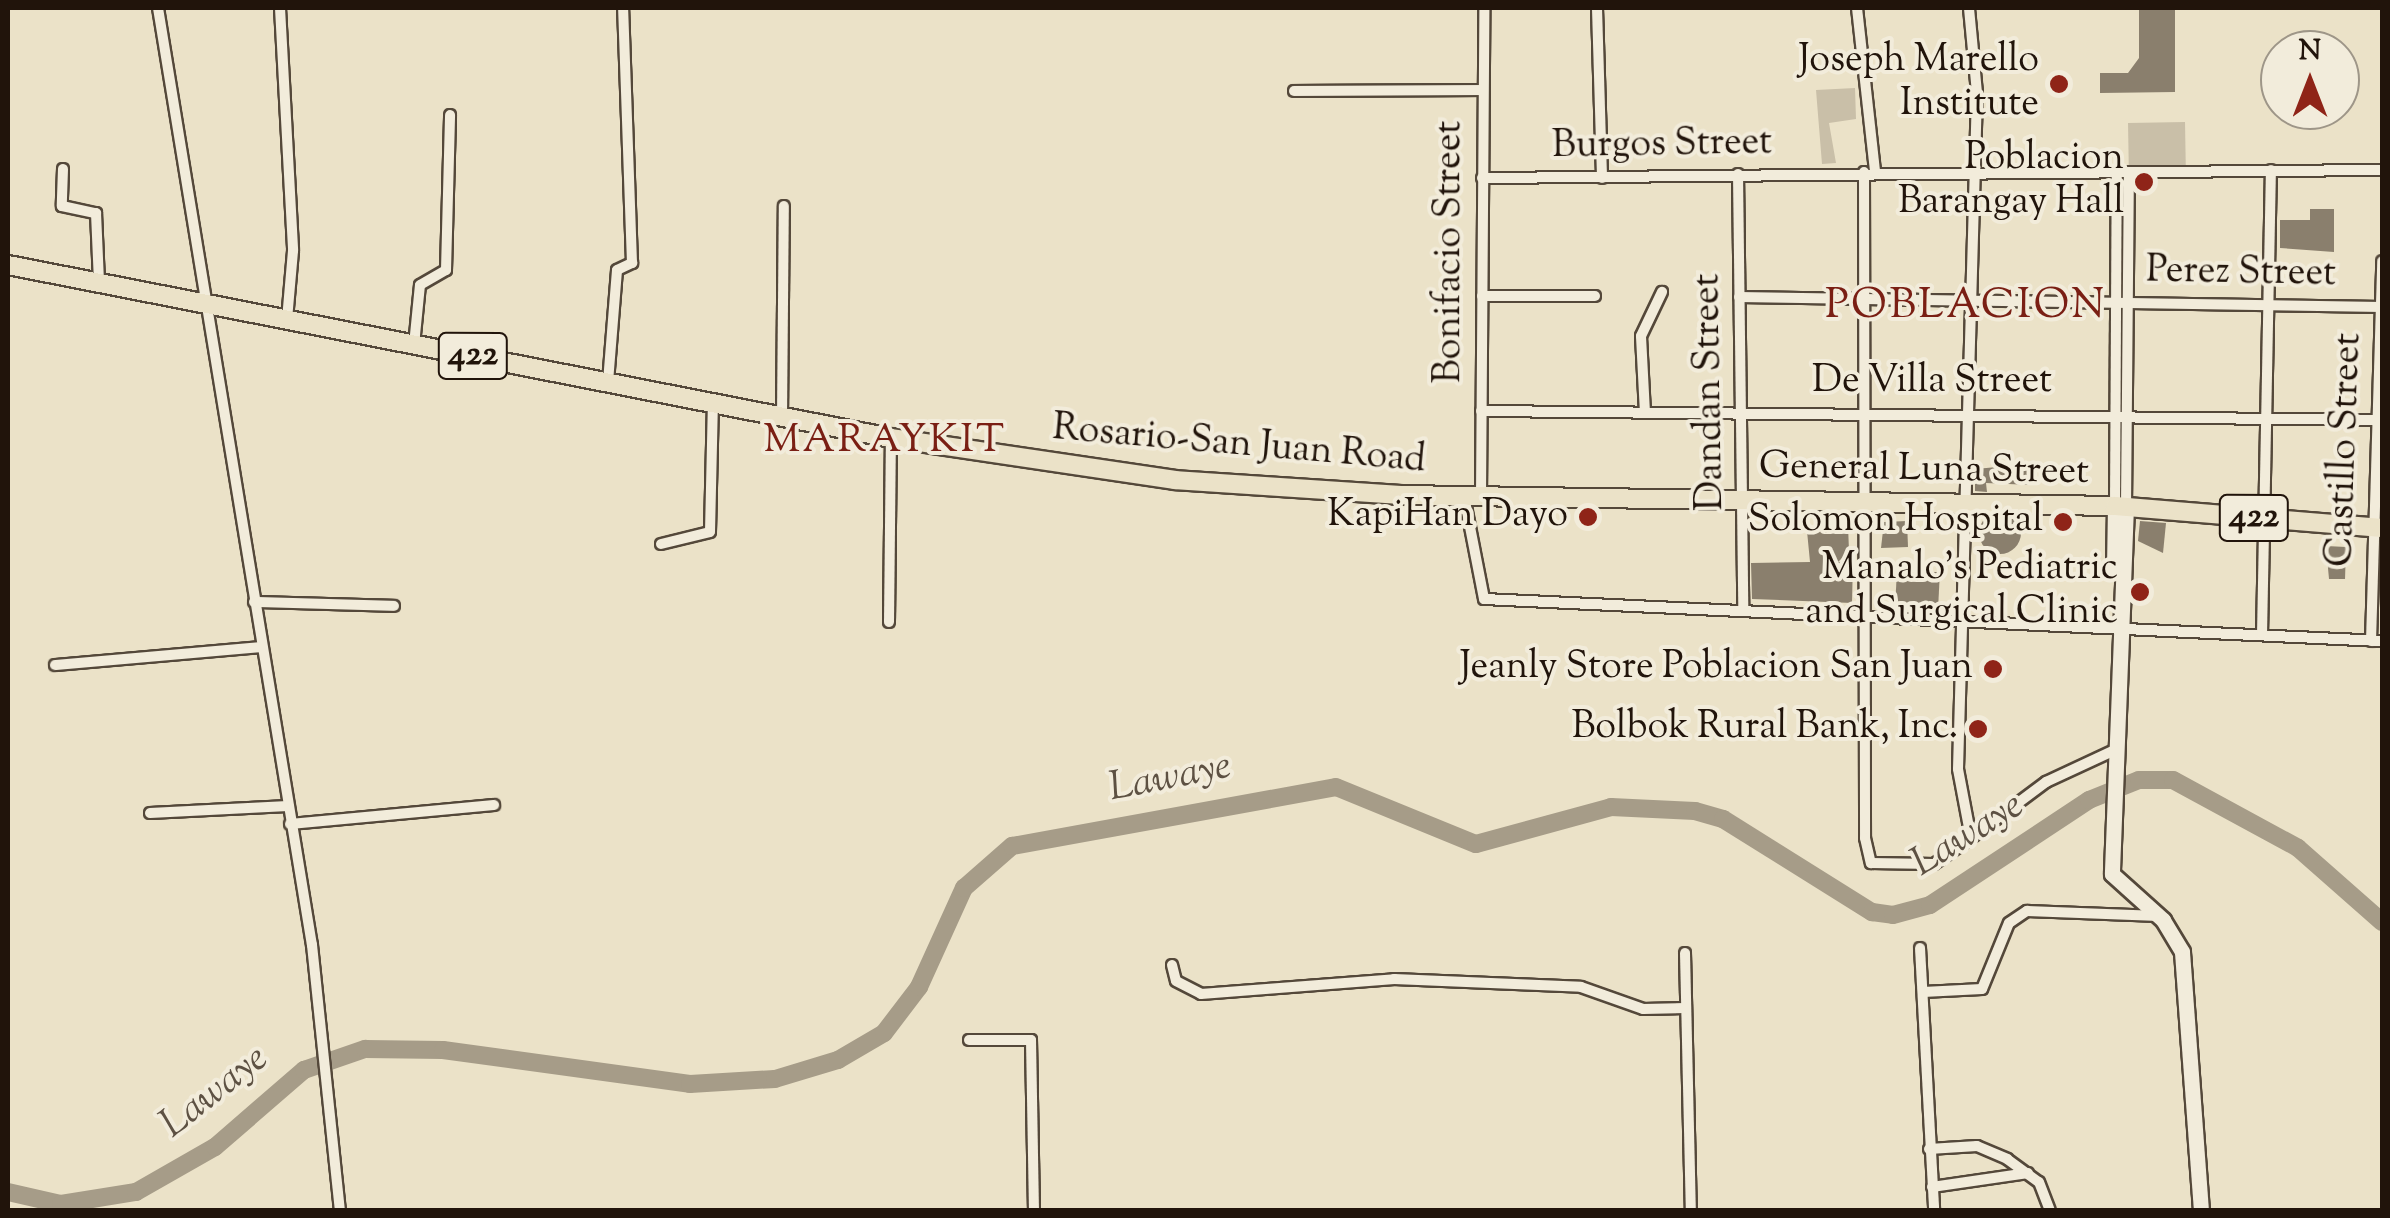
<!DOCTYPE html>
<style>
body{margin:0}
#map{position:relative;width:2390px;height:1218px;overflow:hidden;background:#ebe2c8;font-family:"Sorts Mill Goudy",serif}
div>[style]{position:absolute}
[style*='--x']{left:calc(var(--x)*1px);top:calc(var(--y)*1px);width:calc(var(--w)*1px);rotate:calc(var(--a)*1deg)}
.green>*{inset:0;background:#c9bfa8;transform-origin:0 0}
.river>*{height:18px;margin:-9px;padding:0 9px;transform-origin:9px;border-radius:9px;background:#a69c88}
.building>*{inset:0;background:#8a7f6d;transform-origin:0 0}
.round{border-radius:50%}
.roads{filter:drop-shadow(2px 0 #54483a) drop-shadow(-2px 0 #54483a) drop-shadow(0 2px #54483a) drop-shadow(0 -2px #54483a)}
.street>*{height:10px;margin:-5px;padding:0 5px;transform-origin:5px;border-radius:5px;background:#f2ecdb}
.secondary>*{height:15px;margin:-7.5px;padding:0 7.5px;transform-origin:7.5px;border-radius:7.5px;background:#f2ecdb}
.primary>*{height:18px;margin:-9px;padding:0 9px;transform-origin:9px;border-radius:9px;background:#ebe2c8}
.dots>*{width:28px;height:28px;translate:-50% -50%;box-sizing:border-box;border:5px solid #f2ecdb;border-radius:50%}
span{translate:-50% -50%;white-space:nowrap;text-align:center;line-height:1.15;-webkit-text-stroke:8px #f2ecdb;paint-order:stroke}
.shield-label span{padding:2px 8px;background:#f2ecdb;border:2px solid;border-radius:8px;-webkit-text-stroke-width:0}
.shield-label{font-size:35px;color:#21140b;font-weight:700}
.poi-label{font-size:38px;color:#21140b}
.right{translate:-100% -50%;text-align:right}
.street-label{font-size:38px;color:#21140b}
.neighbourhood-label{font-size:40px;color:#7a1f14;letter-spacing:2.5px}
.water-label{font-size:40px;color:#5d5143;font-style:italic}
.quarter-label{font-size:42px;color:#7a1f14;letter-spacing:2.5px}
.frame{position:absolute;inset:0;border:10px solid #21140b;pointer-events:none}
.north{position:absolute;left:2260px;top:30px;width:100px;height:100px;box-sizing:border-box;background:#f2ecdb;border:2px solid #9e9688;border-radius:50%;rotate:0deg;font-size:28px;font-weight:700;line-height:40px;text-align:center;color:#21140b}
.north::after{content:'';display:block;margin:auto;width:35px;height:45px;background:#8f2418;clip-path:polygon(50% 0,100% 100%,50% 72%,0 100%)}
</style>
<div id="map">
<div class="green">
<div style="clip-path:polygon(1855px 88px,1856px 119px,1829px 123px,1836px 163px,1822px 164px,1816px 90px)"></div>
<div style="left:2185px;top:122px;width:43px;height:57px;rotate:89deg"></div>
</div>
<div class="river">
<div style="--x:8;--y:1192;--w:54;--a:12.8"></div>
<div style="--x:61;--y:1204;--w:76;--a:-9.1"></div>
<div style="--x:136;--y:1192;--w:91;--a:-29.7"></div>
<div style="--x:215;--y:1147;--w:118;--a:-40.9"></div>
<div style="--x:304;--y:1070;--w:65;--a:-19"></div>
<div style="--x:365;--y:1049;--w:78;--a:0.7"></div>
<div style="--x:443;--y:1050;--w:249;--a:7.8"></div>
<div style="--x:690;--y:1084;--w:85;--a:-3.4"></div>
<div style="--x:775;--y:1079;--w:66;--a:-16.8"></div>
<div style="--x:838;--y:1060;--w:53;--a:-30.4"></div>
<div style="--x:884;--y:1033;--w:58;--a:-52.7"></div>
<div style="--x:919;--y:987;--w:109;--a:-65.6"></div>
<div style="--x:964;--y:888;--w:64;--a:-41.2"></div>
<div style="--x:1012;--y:846;--w:329;--a:-10.3"></div>
<div style="--x:1336;--y:787;--w:151;--a:22.2"></div>
<div style="--x:1476;--y:844;--w:140;--a:-15.3"></div>
<div style="--x:1611;--y:807;--w:84;--a:2.7"></div>
<div style="--x:1695;--y:811;--w:29;--a:16"></div>
<div style="--x:1723;--y:819;--w:176;--a:32"></div>
<div style="--x:1872;--y:912;--w:21;--a:8"></div>
<div style="--x:1893;--y:915;--w:38;--a:-15"></div>
<div style="--x:1930;--y:905;--w:191;--a:-33.4"></div>
<div style="--x:2089;--y:800;--w:54;--a:-21.8"></div>
<div style="--x:2139;--y:780;--w:34;--a:0"></div>
<div style="--x:2173;--y:780;--w:142;--a:28.5"></div>
<div style="--x:2298;--y:848;--w:112;--a:41.4"></div>
</div>
<div class="building">
<div style="clip-path:polygon(2139px 10px,2175px 10px,2175px 92px,2100px 93px,2100px 73px,2128px 73px,2139px 58px)"></div>
<div style="clip-path:polygon(2310px 209px,2334px 209px,2334px 252px,2280px 248px,2280px 220px,2310px 220px)"></div>
<div style="clip-path:polygon(2031px 464px,2031px 485px,1986px 483px,1987px 492px,1975px 491px,1975px 469px)"></div>
<div class="round" style="left:1979px;top:512px;width:42px;height:42px"></div>
<div style="clip-path:polygon(1907px 521px,1908px 547px,1881px 548px,1884px 522px)"></div>
<div style="clip-path:polygon(2140px 521px,2166px 523px,2163px 553px,2138px 541px)"></div>
<div style="clip-path:polygon(1848px 525px,1849px 551px,1838px 562px,1853px 561px,1852px 603px,1752px 599px,1751px 563px,1810px 562px,1807px 531px)"></div>
<div style="clip-path:polygon(2326px 546px,2346px 547px,2345px 579px,2329px 579px)"></div>
<div style="left:1897px;top:570px;width:43px;height:34px;rotate:3deg"></div>
</div>
<div class="roads">
<div class="street">
<div style="--x:158;--y:8;--w:950;--a:80.67"></div>
<div style="--x:312;--y:945;--w:266;--a:84"></div>
<div style="--x:280;--y:8;--w:243;--a:86.9"></div>
<div style="--x:293;--y:251;--w:69;--a:95"></div>
<div style="--x:1597;--y:8;--w:170;--a:88.3"></div>
<div style="--x:1857;--y:8;--w:165;--a:83.7"></div>
<div style="--x:1294;--y:91;--w:187;--a:-0.3"></div>
<div style="--x:63;--y:169;--w:37;--a:92"></div>
<div style="--x:62;--y:206;--w:35;--a:12"></div>
<div style="--x:96;--y:213;--w:68;--a:87.5"></div>
<div style="--x:1864;--y:172;--w:666;--a:89.91"></div>
<div style="--x:1865;--y:838;--w:26;--a:77"></div>
<div style="--x:1871;--y:863;--w:63;--a:0.9"></div>
<div style="--x:1934;--y:864;--w:45;--a:-35.1"></div>
<div style="--x:1971;--y:838;--w:70;--a:-100.7"></div>
<div style="--x:1958;--y:769;--w:676;--a:-88.39"></div>
<div style="--x:1977;--y:93;--w:85;--a:-95.4"></div>
<div style="--x:1738;--y:174;--w:434;--a:89.3"></div>
<div style="--x:1482;--y:178;--w:900;--a:-0.51"></div>
<div style="--x:1482;--y:296;--w:113;--a:0"></div>
<div style="--x:1739;--y:297;--w:643;--a:0.89"></div>
<div style="--x:414;--y:345;--w:60;--a:-84.3"></div>
<div style="--x:420;--y:285;--w:30;--a:-30"></div>
<div style="--x:446;--y:270;--w:155;--a:-88.5"></div>
<div style="--x:608;--y:382;--w:112;--a:-85.4"></div>
<div style="--x:617;--y:270;--w:17;--a:-25"></div>
<div style="--x:632;--y:263;--w:255;--a:-92"></div>
<div style="--x:1481;--y:411;--w:901;--a:0.57"></div>
<div style="--x:1645;--y:413;--w:77;--a:-93"></div>
<div style="--x:1641;--y:336;--w:49;--a:-64.5"></div>
<div style="--x:782;--y:417;--w:211;--a:-89.5"></div>
<div style="--x:1464;--y:496;--w:105;--a:79"></div>
<div style="--x:1484;--y:599;--w:899;--a:2.68"></div>
<div style="--x:1481;--y:496;--w:488;--a:-89.6"></div>
<div style="--x:2115;--y:506;--w:334;--a:-89.7"></div>
<div style="--x:2126;--y:506;--w:334;--a:-89.5"></div>
<div style="--x:661;--y:544;--w:50;--a:-13.8"></div>
<div style="--x:710;--y:532;--w:129;--a:-88.7"></div>
<div style="--x:254;--y:602;--w:140;--a:1.6"></div>
<div style="--x:889;--y:622;--w:184;--a:-89.4"></div>
<div style="--x:2262;--y:635;--w:465;--a:-88.9"></div>
<div style="--x:2371;--y:641;--w:380;--a:-88.3"></div>
<div style="--x:55;--y:665;--w:208;--a:-5"></div>
<div style="--x:150;--y:813;--w:138;--a:-2.9"></div>
<div style="--x:290;--y:824;--w:205;--a:-5.3"></div>
<div style="--x:1971;--y:838;--w:94;--a:-36.7"></div>
<div style="--x:2046;--y:782;--w:78;--a:-24.9"></div>
<div style="--x:1920;--y:948;--w:262;--a:86.9"></div>
<div style="--x:1685;--y:953;--w:257;--a:88.7"></div>
<div style="--x:1172;--y:965;--w:16;--a:76"></div>
<div style="--x:1176;--y:981;--w:28;--a:27"></div>
<div style="--x:1201;--y:994;--w:194;--a:-4.4"></div>
<div style="--x:1394;--y:979;--w:187;--a:2.4"></div>
<div style="--x:1581;--y:987;--w:66;--a:19.5"></div>
<div style="--x:1643;--y:1009;--w:42;--a:-1.4"></div>
<div style="--x:1923;--y:992;--w:59;--a:-2.9"></div>
<div style="--x:1982;--y:989;--w:71;--a:-67.8"></div>
<div style="--x:2009;--y:923;--w:22;--a:-34"></div>
<div style="--x:2027;--y:911;--w:132;--a:2.2"></div>
<div style="--x:969;--y:1040;--w:62;--a:0"></div>
<div style="--x:1031;--y:1040;--w:170;--a:89"></div>
<div style="--x:1929;--y:1149;--w:48;--a:-3.6"></div>
<div style="--x:1977;--y:1146;--w:33;--a:23"></div>
<div style="--x:2007;--y:1159;--w:39;--a:36"></div>
<div style="--x:2039;--y:1182;--w:30;--a:69"></div>
<div style="--x:1932;--y:1187;--w:97;--a:-8.3"></div>
</div>
<div class="secondary">
<div style="--x:2126;--y:506;--w:368;--a:92.2"></div>
<div style="--x:2112;--y:874;--w:69;--a:42"></div>
<div style="--x:2163;--y:920;--w:37;--a:59"></div>
<div style="--x:2182;--y:952;--w:259;--a:85.8"></div>
<div style="--x:2114;--y:569;--w:63;--a:-89.1"></div>
</div>
<div class="primary">
<div style="--x:8;--y:265;--w:900;--a:11.09"></div>
<div style="--x:891;--y:438;--w:287;--a:8.4"></div>
<div style="--x:1175;--y:480;--w:225;--a:3.8"></div>
<div style="--x:1400;--y:495;--w:715;--a:0.88"></div>
<div style="--x:2115;--y:506;--w:268;--a:4.7"></div>
</div>
</div>
<div class="dots">
<div style="left:2059px;top:84px;background:#8f2418"></div>
<div style="left:2144px;top:182px;background:#8f2418"></div>
<div style="left:1588px;top:517px;background:#8f2418"></div>
<div style="left:2063px;top:522px;background:#8f2418"></div>
<div style="left:2140px;top:592px;background:#8f2418"></div>
<div style="left:1993px;top:669px;background:#8f2418"></div>
<div style="left:1978px;top:729px;background:#8f2418"></div>
</div>
<div class="shield-label">
<span style="left:473px;top:356px">422</span>
<span style="left:2254px;top:518px">422</span>
</div>
<div class="poi-label">
<span class="right" style="left:2039px;top:84px">Joseph Marello<br>Institute</span>
<span class="right" style="left:2124px;top:182px">Poblacion<br>Barangay Hall</span>
<span class="right" style="left:1568px;top:517px">KapiHan Dayo</span>
<span class="right" style="left:2043px;top:522px">Solomon Hospital</span>
<span class="right" style="left:2118px;top:592px">Manalo's Pediatric<br>and Surgical Clinic</span>
<span class="right" style="left:1973px;top:669px">Jeanly Store Poblacion San Juan</span>
<span class="right" style="left:1958px;top:729px">Bolbok Rural Bank, Inc.</span>
</div>
<div class="street-label">
<span style="left:1662px;top:146px;rotate:-1deg">Burgos Street</span>
<span style="left:1451px;top:252px;rotate:-90deg">Bonifacio Street</span>
<span style="left:2241px;top:274px;rotate:1deg">Perez Street</span>
<span style="left:1932px;top:383px">De Villa Street</span>
<span style="left:1711px;top:392px;rotate:-91deg">Dandan Street</span>
<span style="left:1239px;top:446px;rotate:5deg">Rosario-San Juan Road</span>
<span style="left:2346px;top:450px;rotate:-88deg">Castillo Street</span>
<span style="left:1924px;top:471px;rotate:1deg">General Luna Street</span>
</div>
<div class="neighbourhood-label">
<span style="left:885px;top:442px">MARAYKIT</span>
</div>
<div class="water-label">
<span style="left:1170px;top:779px;rotate:-11deg">Lawaye</span>
<span style="left:1968px;top:836px;rotate:-32deg">Lawaye</span>
<span style="left:215px;top:1093px;rotate:-38deg">Lawaye</span>
</div>
<div class="quarter-label">
<span style="left:1966px;top:307px">POBLACION</span>
</div>
<div class="frame"></div>
<div class="north">N</div>
</div>
